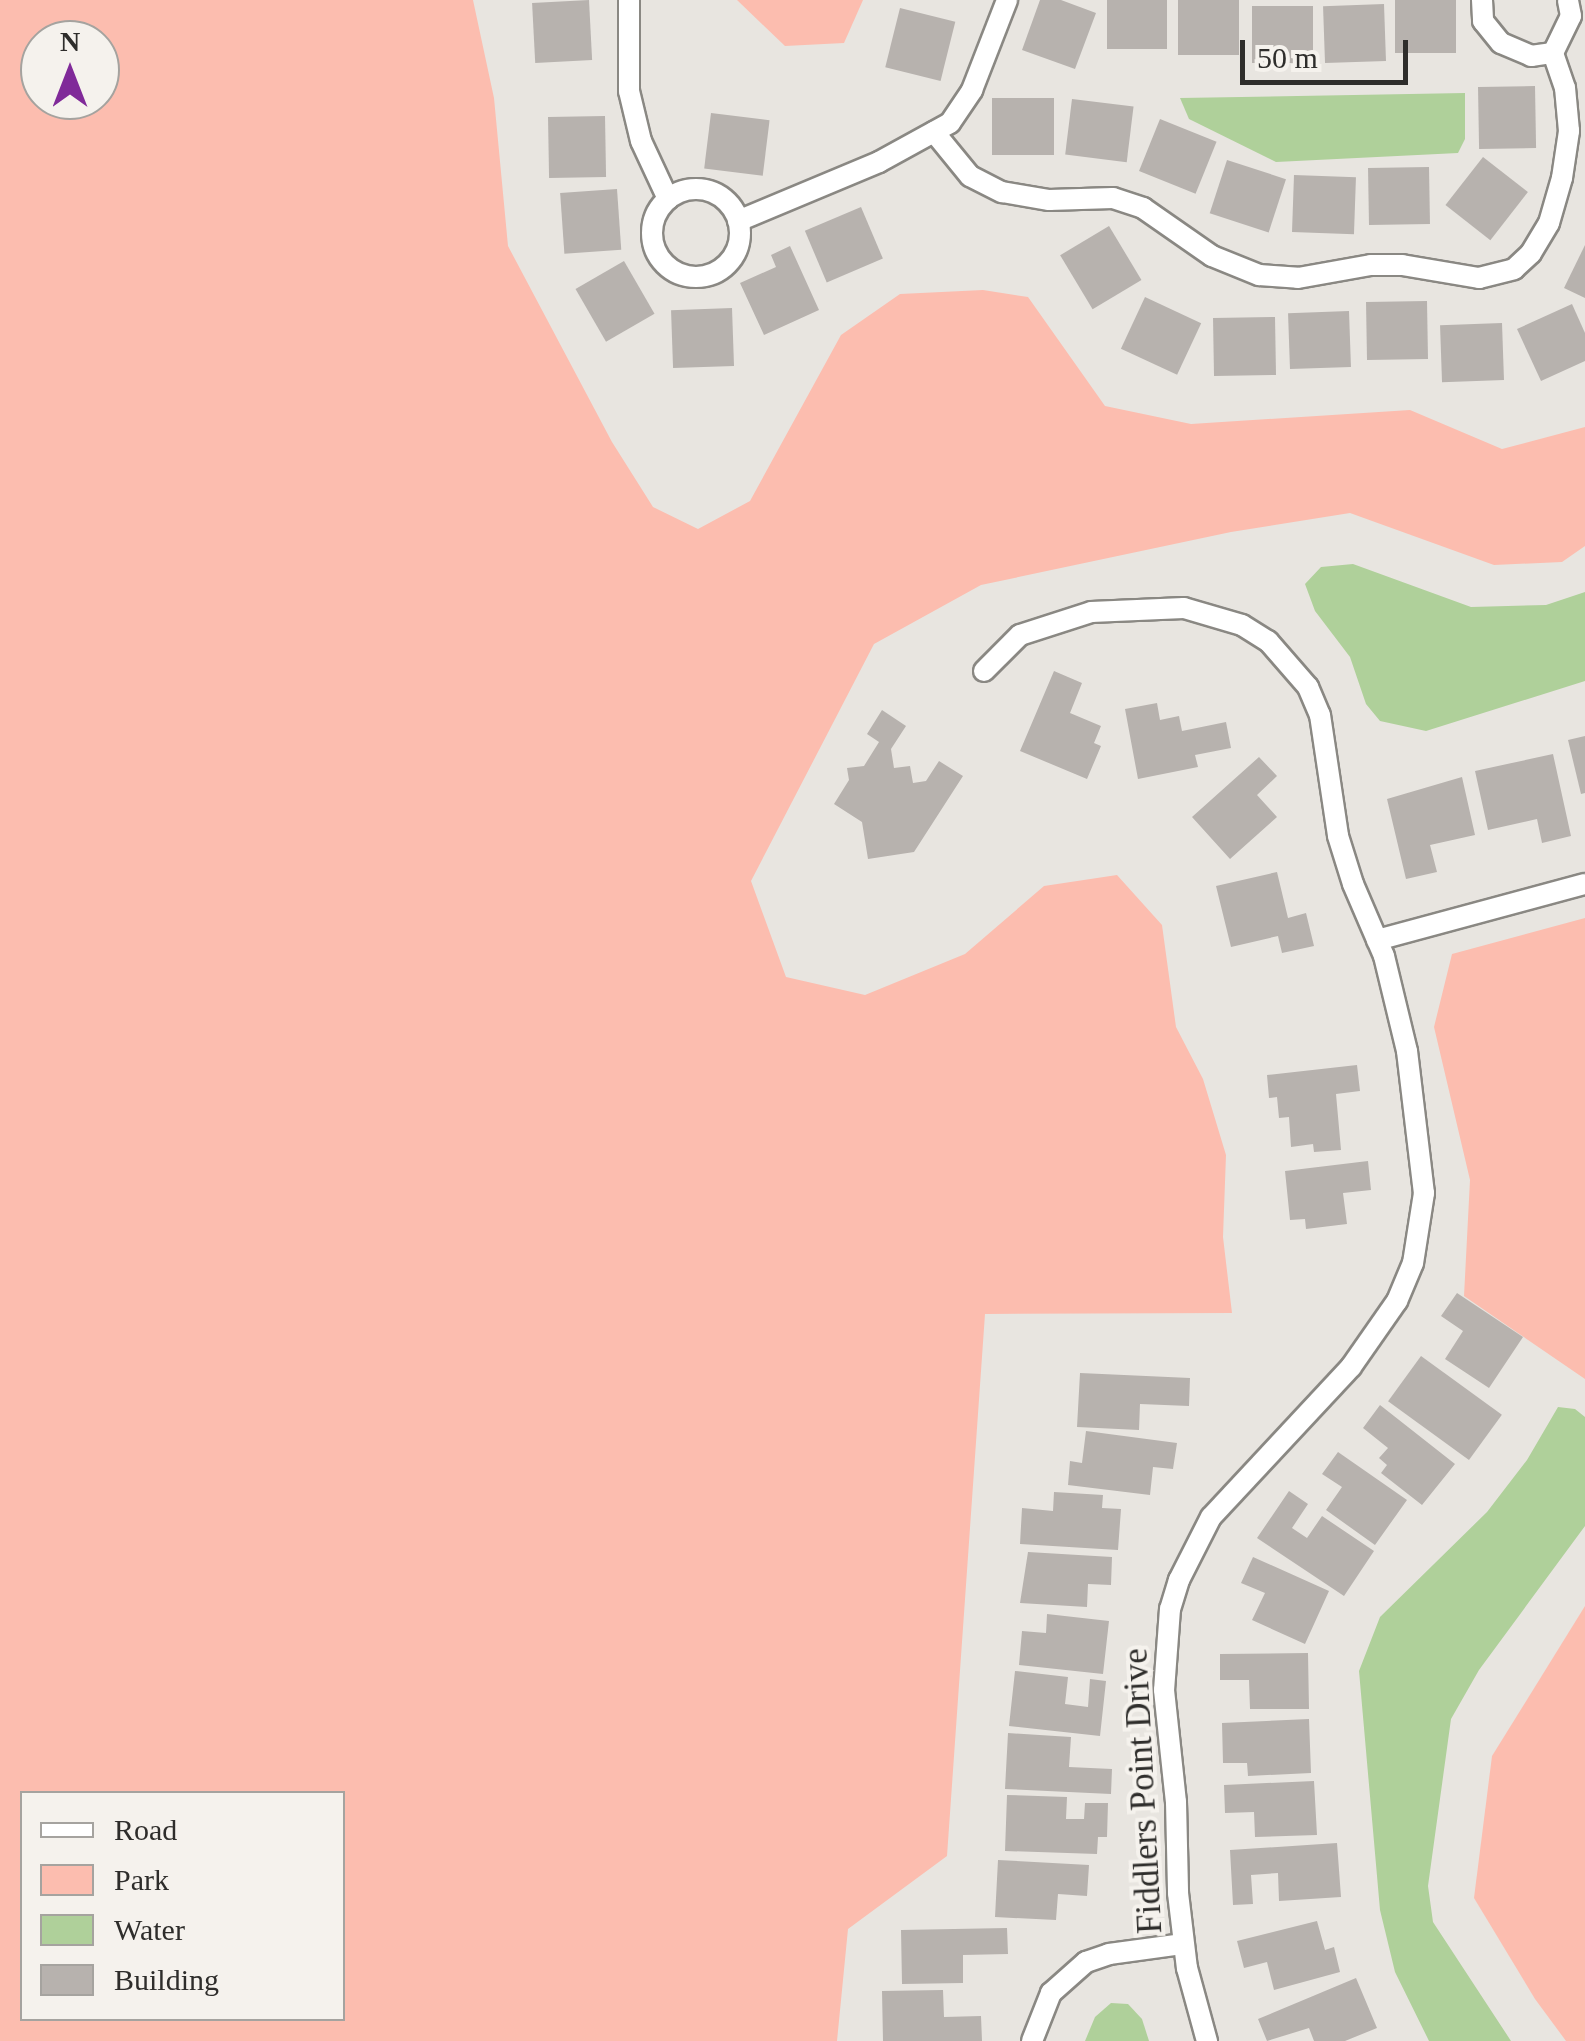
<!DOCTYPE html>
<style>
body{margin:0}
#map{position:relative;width:1585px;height:2041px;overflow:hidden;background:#e8e5e0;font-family:Georgia,serif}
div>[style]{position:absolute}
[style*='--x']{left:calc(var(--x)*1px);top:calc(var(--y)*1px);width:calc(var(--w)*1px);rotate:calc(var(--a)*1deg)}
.green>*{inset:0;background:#fcbdaf}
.water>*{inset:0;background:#afd09a}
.building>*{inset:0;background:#b7b2ae;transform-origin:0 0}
.roads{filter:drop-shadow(2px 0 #8a8883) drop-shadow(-2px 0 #8a8883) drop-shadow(0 2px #8a8883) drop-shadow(0 -2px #8a8883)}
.street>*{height:20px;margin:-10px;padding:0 10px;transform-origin:10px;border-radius:10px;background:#fff}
.street>.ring{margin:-10px;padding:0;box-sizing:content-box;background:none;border:20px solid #fff;border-radius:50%}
span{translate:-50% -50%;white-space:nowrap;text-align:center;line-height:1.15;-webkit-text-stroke:8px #f5f2ed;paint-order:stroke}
.street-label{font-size:35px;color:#2e2d2b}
.legend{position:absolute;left:20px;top:1791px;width:325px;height:230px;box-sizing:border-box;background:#f5f2ed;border:2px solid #a5a39f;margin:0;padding:12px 18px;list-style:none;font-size:30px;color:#2e2d2b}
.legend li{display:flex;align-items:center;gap:20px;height:50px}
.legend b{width:50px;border:2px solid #a5a39f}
.north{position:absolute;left:20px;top:20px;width:100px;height:100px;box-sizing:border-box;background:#f5f2ed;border:2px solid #a5a39f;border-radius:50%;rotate:0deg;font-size:28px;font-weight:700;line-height:40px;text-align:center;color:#2e2d2b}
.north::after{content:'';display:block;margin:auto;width:35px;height:45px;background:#802a99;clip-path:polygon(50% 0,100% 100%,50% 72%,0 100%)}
.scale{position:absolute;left:1240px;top:40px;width:168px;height:45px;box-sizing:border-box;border:5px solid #2e2d2b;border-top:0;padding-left:12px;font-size:30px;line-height:35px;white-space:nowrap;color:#2e2d2b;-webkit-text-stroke:8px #f5f2ed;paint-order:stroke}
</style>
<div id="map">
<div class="green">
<div style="clip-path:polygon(evenodd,0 0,473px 0,494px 98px,508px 246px,612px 442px,653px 507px,698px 529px,750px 501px,841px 335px,900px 294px,983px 290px,1028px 297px,1105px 406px,1191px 424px,1410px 410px,1502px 449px,1585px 427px,1585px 546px,1562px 562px,1494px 565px,1350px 513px,1231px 532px,981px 585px,874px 644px,751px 881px,786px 977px,865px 995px,965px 954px,1044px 886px,1117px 875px,1162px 925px,1176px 1027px,1203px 1079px,1226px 1155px,1223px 1237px,1232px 1313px,985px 1314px,947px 1856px,848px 1929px,837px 2041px,0 2041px,0 0,100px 40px,100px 100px,40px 100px,40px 40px,100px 40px,0 0,22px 1794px,342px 1794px,342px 2018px,22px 2018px,22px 1794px)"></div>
<div style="clip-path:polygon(737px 0,863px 0,844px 43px,785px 46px)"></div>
<div style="clip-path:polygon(1585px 918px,1585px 1379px,1464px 1296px,1470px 1180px,1434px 1027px,1452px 954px)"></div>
<div style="clip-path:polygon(1585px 1606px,1585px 2041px,1566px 2041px,1535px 1999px,1474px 1898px,1492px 1756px)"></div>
</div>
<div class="water">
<div style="clip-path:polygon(1465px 93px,1465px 139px,1458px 153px,1276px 162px,1189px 119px,1180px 98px)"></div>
<div style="clip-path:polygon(1353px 564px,1471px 607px,1546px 605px,1585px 592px,1585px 681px,1426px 731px,1380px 721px,1366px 704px,1350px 657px,1315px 611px,1305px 584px,1321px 567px)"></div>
<div style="clip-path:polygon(1558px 1407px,1575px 1409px,1585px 1417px,1585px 1526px,1479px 1670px,1451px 1719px,1428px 1886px,1433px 1922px,1511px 2041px,1429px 2041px,1395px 1972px,1380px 1910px,1359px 1671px,1380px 1617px,1487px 1512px,1527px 1460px)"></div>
<div style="clip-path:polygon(1111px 2003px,1128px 2004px,1142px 2019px,1149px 2041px,1085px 2041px,1095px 2017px)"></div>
</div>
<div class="building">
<div style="left:589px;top:0;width:60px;height:57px;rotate:87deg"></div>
<div style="clip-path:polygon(1040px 0,1061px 0,1096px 13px,1075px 69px,1022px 50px)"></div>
<div style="left:1107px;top:0;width:60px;height:49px"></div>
<div style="left:1178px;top:0;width:61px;height:55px"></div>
<div style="left:1395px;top:0;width:61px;height:53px"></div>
<div style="left:1384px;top:4px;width:57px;height:61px;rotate:88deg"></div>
<div style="left:1252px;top:6px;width:61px;height:57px"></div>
<div style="left:900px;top:8px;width:57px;height:61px;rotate:14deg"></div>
<div style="left:1535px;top:86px;width:62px;height:57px;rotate:89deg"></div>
<div style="left:992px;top:98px;width:62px;height:57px"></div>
<div style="left:1072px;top:99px;width:62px;height:56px;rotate:7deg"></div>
<div style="left:711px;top:113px;width:59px;height:56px;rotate:7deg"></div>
<div style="left:605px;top:116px;width:61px;height:57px;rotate:89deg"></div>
<div style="left:1160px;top:119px;width:61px;height:56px;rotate:22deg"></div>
<div style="left:1483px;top:157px;width:57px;height:61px;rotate:38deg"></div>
<div style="left:1227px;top:160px;width:62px;height:56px;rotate:18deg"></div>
<div style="left:1429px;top:167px;width:57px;height:61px;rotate:89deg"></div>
<div style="left:1294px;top:175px;width:62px;height:57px;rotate:2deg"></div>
<div style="left:617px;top:189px;width:61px;height:57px;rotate:86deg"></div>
<div style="left:861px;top:207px;width:56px;height:61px;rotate:67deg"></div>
<div style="left:1109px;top:226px;width:63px;height:57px;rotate:59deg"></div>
<div style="clip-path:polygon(1585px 245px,1585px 298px,1564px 288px)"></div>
<div style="clip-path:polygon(790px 246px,819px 310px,764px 335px,740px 283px,776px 267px,771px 255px)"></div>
<div style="left:624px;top:261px;width:61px;height:56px;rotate:60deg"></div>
<div style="left:1145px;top:297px;width:62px;height:57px;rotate:25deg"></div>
<div style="left:1427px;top:301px;width:58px;height:61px;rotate:89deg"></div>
<div style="clip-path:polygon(1572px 304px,1585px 333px,1585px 361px,1541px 381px,1517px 329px)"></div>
<div style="left:732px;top:308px;width:58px;height:61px;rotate:88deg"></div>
<div style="left:1349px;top:311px;width:56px;height:61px;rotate:88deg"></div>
<div style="left:1275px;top:317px;width:58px;height:62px;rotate:89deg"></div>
<div style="left:1502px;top:323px;width:57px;height:62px;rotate:88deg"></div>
<div style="clip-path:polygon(1054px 671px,1082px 683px,1070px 713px,1101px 726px,1094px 743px,1101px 746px,1087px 779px,1020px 751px)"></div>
<div style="clip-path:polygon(1157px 703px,1160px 720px,1179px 716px,1182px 731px,1226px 722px,1231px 748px,1195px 755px,1198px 767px,1138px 779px,1125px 709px)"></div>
<div style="clip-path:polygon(882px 710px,906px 726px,891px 749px,894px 768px,910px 766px,913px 783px,926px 781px,939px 761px,963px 776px,914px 852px,868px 859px,862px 822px,834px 804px,849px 780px,847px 768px,864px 766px,879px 742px,867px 734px)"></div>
<div style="clip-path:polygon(1585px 736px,1585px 793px,1581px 794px,1568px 740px)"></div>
<div style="clip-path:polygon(1553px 754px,1571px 836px,1542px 843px,1537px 819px,1488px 830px,1475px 771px)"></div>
<div style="clip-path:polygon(1259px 757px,1277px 776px,1257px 795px,1277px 817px,1230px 859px,1192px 817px)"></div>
<div style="clip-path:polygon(1462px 777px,1475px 835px,1430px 845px,1437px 872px,1406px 879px,1387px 799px)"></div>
<div style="clip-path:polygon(1277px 872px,1288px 918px,1306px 913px,1314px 946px,1282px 953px,1278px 936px,1231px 947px,1216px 886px)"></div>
<div style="clip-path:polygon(1357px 1065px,1360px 1091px,1336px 1094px,1341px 1150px,1314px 1152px,1313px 1144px,1291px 1147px,1289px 1117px,1279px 1118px,1277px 1097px,1269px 1098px,1267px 1075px)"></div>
<div style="clip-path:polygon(1368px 1161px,1371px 1190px,1343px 1193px,1347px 1224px,1306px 1229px,1305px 1219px,1290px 1220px,1285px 1171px)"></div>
<div style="clip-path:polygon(1457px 1293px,1523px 1337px,1489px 1388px,1445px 1359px,1463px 1331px,1441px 1316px)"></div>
<div style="left:1421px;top:1356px;width:100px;height:56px;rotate:36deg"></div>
<div style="clip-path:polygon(1080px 1373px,1190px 1378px,1189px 1406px,1140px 1404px,1139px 1430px,1077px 1427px)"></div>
<div style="clip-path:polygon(1380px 1405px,1455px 1464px,1422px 1505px,1381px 1473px,1387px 1465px,1379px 1458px,1388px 1448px,1363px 1428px)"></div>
<div style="clip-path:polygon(1086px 1431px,1177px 1443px,1173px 1469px,1153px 1467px,1150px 1495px,1068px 1485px,1070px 1461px,1082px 1463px)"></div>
<div style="clip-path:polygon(1338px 1452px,1407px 1500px,1375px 1545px,1326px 1510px,1342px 1487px,1322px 1474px)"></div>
<div style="clip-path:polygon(1289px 1491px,1308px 1504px,1292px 1528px,1307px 1538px,1322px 1516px,1374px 1551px,1344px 1596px,1257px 1538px)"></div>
<div style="clip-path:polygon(1054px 1492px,1103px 1495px,1102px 1508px,1121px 1509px,1118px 1550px,1020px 1544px,1022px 1508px,1053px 1511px)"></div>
<div style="clip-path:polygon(1028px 1552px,1112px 1557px,1111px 1585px,1088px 1584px,1087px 1607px,1020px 1603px)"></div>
<div style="clip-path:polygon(1253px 1557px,1329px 1591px,1305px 1644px,1252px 1620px,1265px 1593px,1241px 1583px)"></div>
<div style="clip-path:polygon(1047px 1614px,1109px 1621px,1103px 1674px,1019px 1665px,1022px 1631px,1046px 1633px)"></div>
<div style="clip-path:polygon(1308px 1653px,1309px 1709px,1250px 1709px,1249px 1680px,1220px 1680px,1220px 1654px)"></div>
<div style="clip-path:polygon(1015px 1671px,1068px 1677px,1065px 1704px,1088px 1707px,1090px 1679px,1106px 1681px,1100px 1736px,1009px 1726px)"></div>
<div style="clip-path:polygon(1309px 1719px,1311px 1773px,1248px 1776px,1247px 1763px,1223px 1763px,1222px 1723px)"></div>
<div style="clip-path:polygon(1008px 1733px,1071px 1737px,1069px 1767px,1112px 1769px,1111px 1794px,1005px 1789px)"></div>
<div style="clip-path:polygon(1314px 1781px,1317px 1835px,1255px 1837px,1254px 1812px,1225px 1813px,1224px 1785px)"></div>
<div style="clip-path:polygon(1007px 1795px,1067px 1797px,1066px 1819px,1084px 1819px,1085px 1803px,1108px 1803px,1107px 1837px,1098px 1837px,1097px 1854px,1005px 1851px)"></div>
<div style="clip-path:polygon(1337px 1843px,1341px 1897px,1279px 1901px,1278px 1873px,1251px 1875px,1253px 1904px,1233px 1905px,1230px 1850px)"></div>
<div style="clip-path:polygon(998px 1860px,1089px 1865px,1087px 1896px,1058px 1894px,1056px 1920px,995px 1917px)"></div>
<div style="clip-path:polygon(1317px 1921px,1325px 1950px,1334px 1947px,1340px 1972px,1274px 1990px,1267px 1962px,1244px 1968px,1237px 1941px)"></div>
<div style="clip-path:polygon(1007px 1928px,1008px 1954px,963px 1955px,963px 1983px,902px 1984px,901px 1930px)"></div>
<div style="clip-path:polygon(1356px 1978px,1377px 2028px,1345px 2041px,1314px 2041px,1309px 2028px,1267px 2041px,1258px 2019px)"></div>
<div style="clip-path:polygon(943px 1990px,944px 2017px,981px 2016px,982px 2041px,883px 2041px,882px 1991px)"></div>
</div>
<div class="roads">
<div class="street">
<div style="--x:629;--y:0;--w:91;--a:90"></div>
<div style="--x:629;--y:91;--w:51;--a:76.5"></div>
<div style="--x:641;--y:141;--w:64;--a:65"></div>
<div style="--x:1482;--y:0;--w:21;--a:87"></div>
<div style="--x:1483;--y:21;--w:28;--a:51"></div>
<div style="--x:1501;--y:43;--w:33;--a:23"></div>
<div style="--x:1531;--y:56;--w:22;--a:-8"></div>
<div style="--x:934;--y:132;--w:57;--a:50.7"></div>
<div style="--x:970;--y:176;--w:36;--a:27"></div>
<div style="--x:1002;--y:192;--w:48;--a:9.7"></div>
<div style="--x:1049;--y:200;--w:64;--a:-1.8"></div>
<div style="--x:1113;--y:198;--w:32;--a:18"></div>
<div style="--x:1143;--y:208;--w:84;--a:34.8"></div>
<div style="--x:1212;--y:256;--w:51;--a:22"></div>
<div style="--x:1259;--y:275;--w:39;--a:4"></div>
<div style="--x:1298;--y:278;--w:74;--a:-10.1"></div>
<div style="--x:1371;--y:265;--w:31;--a:0"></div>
<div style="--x:1402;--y:265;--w:78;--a:9.6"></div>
<div style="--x:1479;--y:278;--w:36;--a:-14"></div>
<div style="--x:1514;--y:269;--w:23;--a:-43"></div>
<div style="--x:1531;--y:253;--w:35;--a:-59"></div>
<div style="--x:1549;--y:223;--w:47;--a:-73.9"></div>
<div style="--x:1562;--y:178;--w:48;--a:-81.5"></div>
<div style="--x:1569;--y:131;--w:43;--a:-95.3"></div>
<div style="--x:1565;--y:88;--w:37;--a:-109"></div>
<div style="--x:1553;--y:53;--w:41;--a:-64.1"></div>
<div style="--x:1571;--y:16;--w:16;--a:-101"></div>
<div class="ring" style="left:652px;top:189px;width:68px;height:68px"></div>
<div style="--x:738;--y:221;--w:153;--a:-22.7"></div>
<div style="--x:879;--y:162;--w:81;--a:-28.8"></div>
<div style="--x:950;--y:123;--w:40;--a:-56"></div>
<div style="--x:972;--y:90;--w:97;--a:-68.7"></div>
<div style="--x:984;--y:671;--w:51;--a:-45"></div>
<div style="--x:1020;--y:635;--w:75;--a:-17.9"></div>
<div style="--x:1091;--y:612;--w:93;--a:-2.5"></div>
<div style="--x:1184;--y:608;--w:60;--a:16.3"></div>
<div style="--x:1242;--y:625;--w:31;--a:32"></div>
<div style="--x:1268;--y:641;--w:61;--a:49"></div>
<div style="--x:1308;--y:687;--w:30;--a:67"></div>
<div style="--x:1320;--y:715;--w:122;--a:81.5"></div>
<div style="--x:1338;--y:836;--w:50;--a:72.6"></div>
<div style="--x:1353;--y:884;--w:78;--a:66.7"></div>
<div style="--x:1384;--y:956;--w:98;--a:76.4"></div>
<div style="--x:1407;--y:1051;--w:143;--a:83.2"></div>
<div style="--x:1424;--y:1193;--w:71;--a:98.9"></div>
<div style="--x:1413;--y:1263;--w:41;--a:112.8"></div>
<div style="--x:1397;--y:1301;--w:80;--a:124.9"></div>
<div style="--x:1351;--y:1367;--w:205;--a:133"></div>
<div style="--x:1211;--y:1517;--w:71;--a:116.9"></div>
<div style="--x:1179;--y:1580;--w:30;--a:107"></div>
<div style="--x:1170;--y:1609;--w:81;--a:94.2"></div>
<div style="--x:1164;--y:1690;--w:113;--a:83.9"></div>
<div style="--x:1176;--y:1802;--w:91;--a:88.7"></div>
<div style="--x:1178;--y:1893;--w:76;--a:83.2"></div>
<div style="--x:1187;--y:1968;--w:76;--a:74.7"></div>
<div style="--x:1377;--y:940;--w:215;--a:-15.1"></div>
<div style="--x:1032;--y:2041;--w:52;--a:-68.4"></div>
<div style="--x:1051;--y:1993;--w:47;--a:-41.5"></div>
<div style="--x:1086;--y:1962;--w:24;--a:-19"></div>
<div style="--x:1109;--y:1954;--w:75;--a:-7.7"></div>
</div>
</div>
<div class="street-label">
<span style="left:1143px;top:1791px;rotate:-93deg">Fiddlers Point Drive</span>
</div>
<ul class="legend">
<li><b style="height:12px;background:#fff"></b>Road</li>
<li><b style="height:28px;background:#fcbdaf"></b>Park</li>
<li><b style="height:28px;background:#afd09a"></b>Water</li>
<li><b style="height:28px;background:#b7b2ae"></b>Building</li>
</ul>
<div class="north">N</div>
<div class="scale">50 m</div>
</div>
